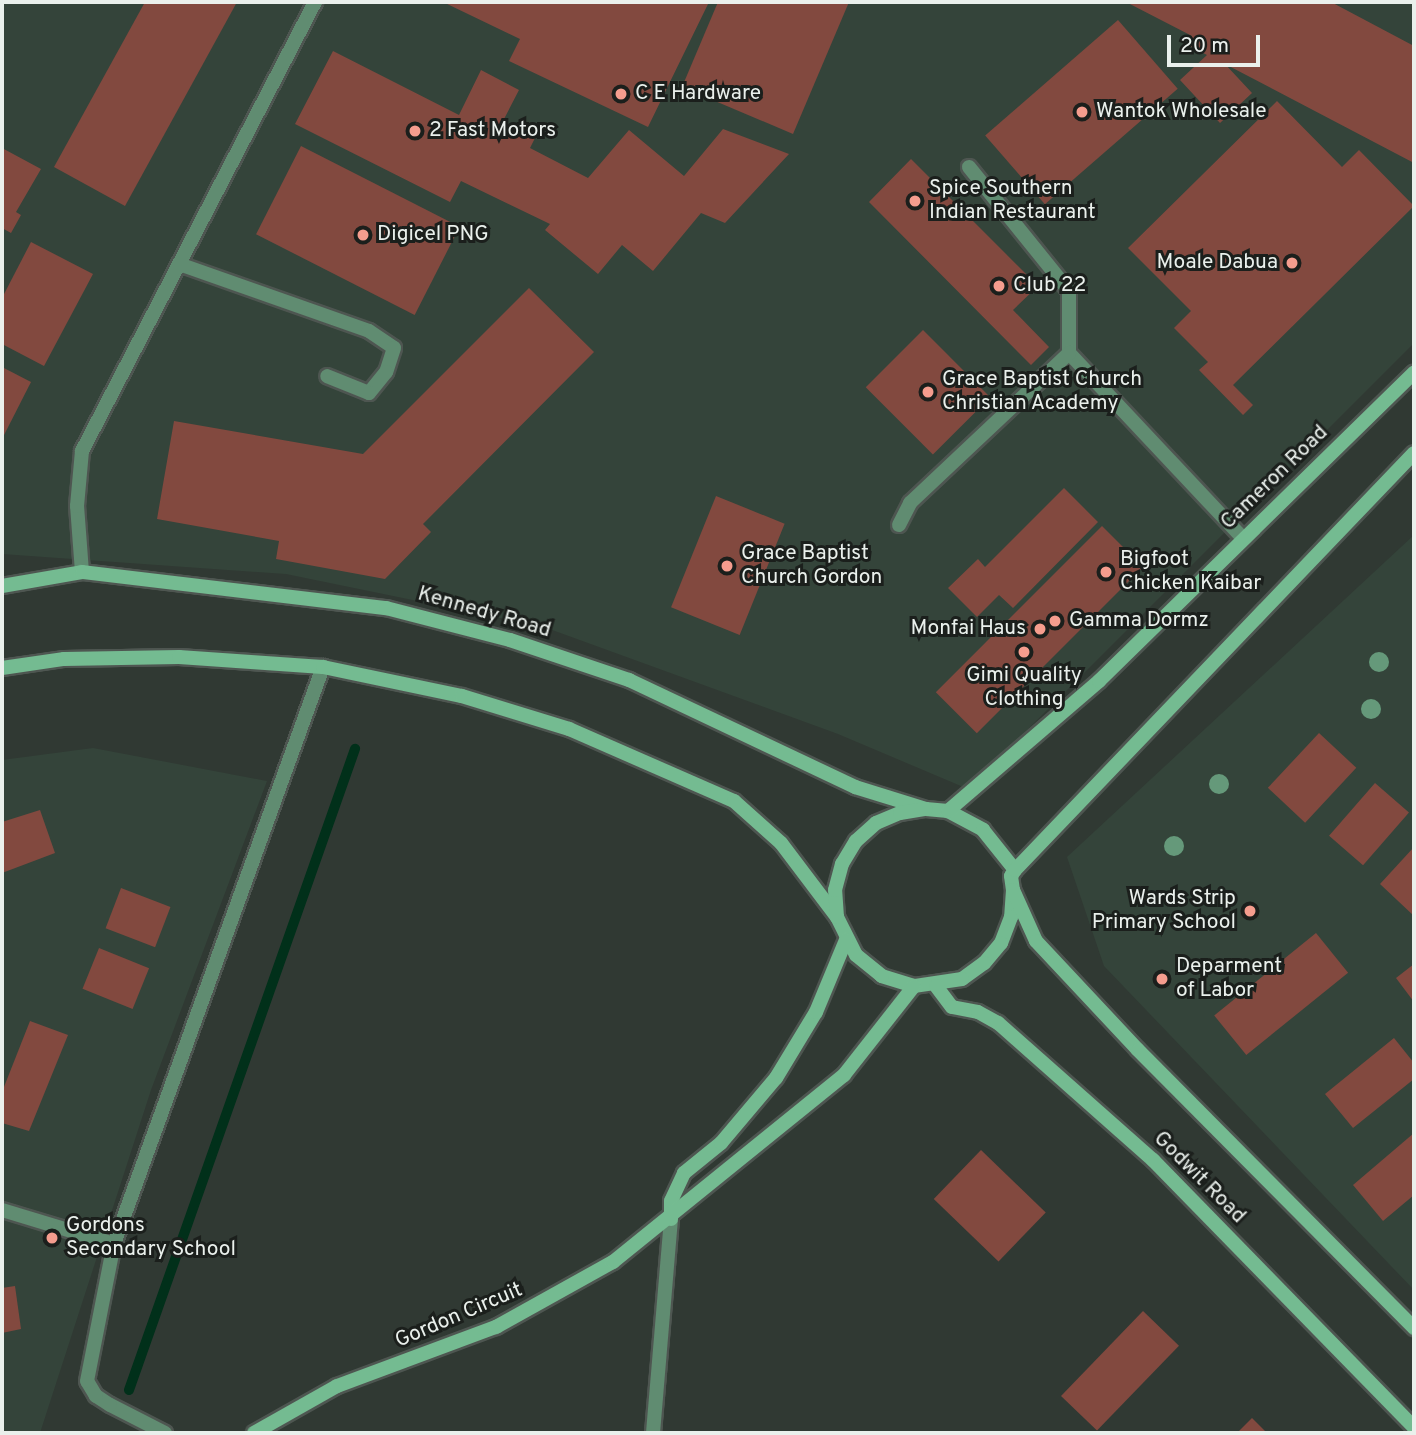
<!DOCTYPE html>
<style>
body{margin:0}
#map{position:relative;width:1416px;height:1435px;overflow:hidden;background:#303933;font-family:Overpass,sans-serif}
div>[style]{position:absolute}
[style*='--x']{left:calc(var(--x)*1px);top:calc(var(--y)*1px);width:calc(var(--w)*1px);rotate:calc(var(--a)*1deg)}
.built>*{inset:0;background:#34443a}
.stream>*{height:10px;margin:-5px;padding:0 5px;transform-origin:5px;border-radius:5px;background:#01301a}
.building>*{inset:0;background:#82493f;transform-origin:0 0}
.roads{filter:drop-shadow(2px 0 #4e5651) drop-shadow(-2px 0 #4e5651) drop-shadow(0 2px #4e5651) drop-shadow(0 -2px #4e5651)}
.lane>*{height:14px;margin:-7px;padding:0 7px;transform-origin:7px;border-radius:7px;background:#608c71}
.street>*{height:14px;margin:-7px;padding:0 7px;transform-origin:7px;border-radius:7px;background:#608c71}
.secondary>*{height:14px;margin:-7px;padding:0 7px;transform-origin:7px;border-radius:7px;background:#74bb91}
.trees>*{width:20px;height:20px;margin:-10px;border-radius:50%;background:#65997a}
.dots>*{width:19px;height:19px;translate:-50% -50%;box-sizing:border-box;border:4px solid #1b1f1c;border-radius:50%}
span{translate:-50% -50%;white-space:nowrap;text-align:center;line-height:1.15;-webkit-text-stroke:6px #1b1f1c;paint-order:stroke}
.poi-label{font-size:21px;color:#eaf0ec}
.left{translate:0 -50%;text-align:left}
.right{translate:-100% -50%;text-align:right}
.street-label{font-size:21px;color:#eaf0ec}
.frame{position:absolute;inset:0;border:4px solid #eaf0ec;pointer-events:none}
.scale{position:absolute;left:1167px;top:35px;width:93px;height:32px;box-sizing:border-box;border:4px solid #eaf0ec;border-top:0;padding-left:9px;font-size:21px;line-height:24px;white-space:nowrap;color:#eaf0ec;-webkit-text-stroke:5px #1b1f1c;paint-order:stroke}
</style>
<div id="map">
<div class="built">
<div style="clip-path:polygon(2px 2px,1414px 2px,1414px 343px,968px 789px,838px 734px,544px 627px,286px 574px,2px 554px)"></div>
<div style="clip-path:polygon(1414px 535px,1414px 1290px,1104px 966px,1067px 857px)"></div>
<div style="clip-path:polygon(93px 748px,267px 781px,151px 1090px,40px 1433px,2px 1433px,2px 760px)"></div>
</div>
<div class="stream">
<div style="--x:129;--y:1390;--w:680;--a:-70.58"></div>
</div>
<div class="building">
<div style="clip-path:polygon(145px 2px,237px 2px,125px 206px,54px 167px)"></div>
<div style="clip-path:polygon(443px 2px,709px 2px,648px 127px,509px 61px,520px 39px)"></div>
<div style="clip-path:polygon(718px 2px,849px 2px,793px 134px,682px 87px)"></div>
<div style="clip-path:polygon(1126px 2px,1331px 2px,1414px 46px,1414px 163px,1225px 64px,1252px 93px,1220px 123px,1180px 80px,1207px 55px,1188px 45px,1192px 36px)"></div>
<div style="left:1118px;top:20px;width:91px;height:176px;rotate:49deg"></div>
<div style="clip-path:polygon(333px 51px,459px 115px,481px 70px,519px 90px,503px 121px,535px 138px,530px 148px,588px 178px,629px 130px,684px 176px,723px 129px,789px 154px,725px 223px,701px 213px,653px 271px,622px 245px,598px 274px,545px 230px,550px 224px,461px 181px,450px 202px,295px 124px)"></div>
<div style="clip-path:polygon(1277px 101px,1342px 167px,1359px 150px,1414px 206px,1233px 385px,1253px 405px,1243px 415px,1199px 370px,1208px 362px,1174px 328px,1191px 311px,1128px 248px)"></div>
<div style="left:301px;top:146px;width:178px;height:99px;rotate:27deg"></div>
<div style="clip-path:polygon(2px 148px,41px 169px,16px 212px,21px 215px,11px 233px,2px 228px)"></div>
<div style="clip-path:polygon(911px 159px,1038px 286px,1013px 310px,1049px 347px,1031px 365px,869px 202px)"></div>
<div style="clip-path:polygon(31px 242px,93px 274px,44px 366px,2px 344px,2px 298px)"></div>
<div style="clip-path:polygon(529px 288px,594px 352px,423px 524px,431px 532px,385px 579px,276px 559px,279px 541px,157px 519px,174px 421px,363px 454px)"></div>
<div style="left:923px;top:330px;width:95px;height:81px;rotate:45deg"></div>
<div style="clip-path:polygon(2px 367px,31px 382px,2px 439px)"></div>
<div style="clip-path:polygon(1064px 488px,1098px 522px,1013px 608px,999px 595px,977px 617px,948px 588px,978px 559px,985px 567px)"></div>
<div style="left:716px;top:496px;width:74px;height:120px;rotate:22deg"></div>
<div style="left:1102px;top:526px;width:58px;height:235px;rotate:45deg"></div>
<div style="left:1319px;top:733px;width:51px;height:75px;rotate:43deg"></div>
<div style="left:1375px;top:783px;width:45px;height:70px;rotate:41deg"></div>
<div style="clip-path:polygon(40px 810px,55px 853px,2px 873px,2px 822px)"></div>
<div style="clip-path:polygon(1414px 847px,1414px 916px,1380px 884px)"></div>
<div style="left:121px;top:888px;width:53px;height:43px;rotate:21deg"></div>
<div style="left:1316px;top:933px;width:51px;height:131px;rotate:51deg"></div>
<div style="left:99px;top:948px;width:54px;height:44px;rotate:22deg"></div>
<div style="clip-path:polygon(1414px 964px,1414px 1002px,1396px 978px)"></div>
<div style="clip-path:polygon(30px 1021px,68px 1035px,29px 1131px,2px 1123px,2px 1092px)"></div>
<div style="clip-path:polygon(1394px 1038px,1414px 1063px,1414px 1079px,1353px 1128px,1325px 1094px)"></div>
<div style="clip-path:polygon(1414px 1133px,1414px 1195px,1383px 1221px,1353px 1185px)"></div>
<div style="left:981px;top:1150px;width:90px;height:68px;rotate:44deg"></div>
<div style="clip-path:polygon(15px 1286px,21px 1329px,2px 1333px,2px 1288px)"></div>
<div style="left:1143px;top:1311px;width:50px;height:118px;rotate:44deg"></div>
<div style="clip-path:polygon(1252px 1418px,1267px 1433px,1237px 1433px)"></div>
</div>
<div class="roads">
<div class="lane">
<div style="--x:969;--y:167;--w:159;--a:51.1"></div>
<div style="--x:1069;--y:291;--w:62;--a:90"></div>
<div style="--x:1069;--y:353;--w:254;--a:46.8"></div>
<div style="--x:179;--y:264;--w:201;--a:19.4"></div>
<div style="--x:369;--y:331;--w:30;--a:34"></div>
<div style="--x:394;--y:348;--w:25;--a:108"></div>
<div style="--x:386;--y:372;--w:27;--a:129"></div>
<div style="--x:369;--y:393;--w:45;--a:-158"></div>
<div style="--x:899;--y:525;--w:25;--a:-63"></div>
<div style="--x:910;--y:503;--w:219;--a:-43.3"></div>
<div style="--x:2;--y:1210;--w:117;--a:16.9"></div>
</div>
<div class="street">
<div style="--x:82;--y:572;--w:66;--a:-94.3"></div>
<div style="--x:77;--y:506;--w:55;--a:-84.8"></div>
<div style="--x:82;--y:451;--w:506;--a:-62.57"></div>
<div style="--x:165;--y:1433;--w:62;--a:-153"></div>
<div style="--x:110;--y:1405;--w:17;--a:-147"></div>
<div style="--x:96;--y:1396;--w:17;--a:-121"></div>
<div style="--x:87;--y:1381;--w:140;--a:-78.9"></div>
<div style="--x:114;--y:1244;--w:614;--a:-70.09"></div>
<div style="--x:653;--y:1433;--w:215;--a:-85.2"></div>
</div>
<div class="secondary">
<div style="--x:2;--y:586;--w:81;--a:-9.9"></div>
<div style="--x:82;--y:572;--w:306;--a:6.8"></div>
<div style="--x:386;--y:608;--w:128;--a:14.5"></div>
<div style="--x:510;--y:640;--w:126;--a:18.6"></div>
<div style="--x:629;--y:680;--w:250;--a:25.3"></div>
<div style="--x:855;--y:787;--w:74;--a:17.2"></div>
<div style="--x:2;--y:668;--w:63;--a:-8.3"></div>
<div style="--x:64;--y:659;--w:115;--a:-1"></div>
<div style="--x:179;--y:657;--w:144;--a:4"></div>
<div style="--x:323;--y:667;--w:142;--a:11.8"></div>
<div style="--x:462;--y:696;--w:112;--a:17.1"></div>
<div style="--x:569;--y:729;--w:180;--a:23.6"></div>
<div style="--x:734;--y:801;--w:63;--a:41.8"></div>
<div style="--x:781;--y:843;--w:93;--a:52.9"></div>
<div style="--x:926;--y:809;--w:22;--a:5"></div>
<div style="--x:948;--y:811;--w:40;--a:28"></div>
<div style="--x:983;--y:830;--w:51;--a:51.3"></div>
<div style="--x:1015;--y:870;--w:7;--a:124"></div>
<div style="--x:1011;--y:876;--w:14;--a:82"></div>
<div style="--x:1013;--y:890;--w:27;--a:94"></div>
<div style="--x:1011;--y:917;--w:28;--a:111"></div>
<div style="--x:1001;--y:943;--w:26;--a:130"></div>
<div style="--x:984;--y:963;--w:27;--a:144"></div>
<div style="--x:962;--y:979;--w:49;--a:171.7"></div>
<div style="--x:914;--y:986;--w:34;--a:-163"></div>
<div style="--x:882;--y:976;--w:33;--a:-141"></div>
<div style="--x:856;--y:955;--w:42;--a:-116.6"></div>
<div style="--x:837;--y:917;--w:27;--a:-94"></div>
<div style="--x:835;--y:890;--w:27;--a:-75"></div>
<div style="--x:842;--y:864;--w:27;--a:-59"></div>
<div style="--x:856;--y:841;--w:27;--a:-42"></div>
<div style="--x:876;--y:823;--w:26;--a:-23"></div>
<div style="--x:900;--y:813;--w:26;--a:-9"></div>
<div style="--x:948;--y:811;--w:199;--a:-40.7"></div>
<div style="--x:1099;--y:681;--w:441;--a:-44.4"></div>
<div style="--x:1015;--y:870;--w:577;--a:-46.26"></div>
<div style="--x:1013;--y:890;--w:56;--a:65.7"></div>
<div style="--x:1036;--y:941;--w:149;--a:46.9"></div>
<div style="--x:1138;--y:1050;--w:392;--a:45.2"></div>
<div style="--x:936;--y:986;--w:26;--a:53"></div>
<div style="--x:952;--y:1007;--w:26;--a:11"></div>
<div style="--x:978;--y:1012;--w:23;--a:29"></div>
<div style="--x:998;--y:1023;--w:207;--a:41.5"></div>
<div style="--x:1153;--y:1160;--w:373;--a:45.7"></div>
<div style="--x:671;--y:1219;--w:18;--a:-90"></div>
<div style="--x:671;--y:1201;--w:31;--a:-65"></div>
<div style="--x:684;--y:1173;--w:48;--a:-39"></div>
<div style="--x:721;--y:1143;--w:85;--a:-49.8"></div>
<div style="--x:776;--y:1078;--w:77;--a:-58.8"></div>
<div style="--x:816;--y:1012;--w:78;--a:-67.4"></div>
<div style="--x:254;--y:1433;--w:95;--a:-29.5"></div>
<div style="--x:337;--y:1386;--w:170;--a:-20.4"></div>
<div style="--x:496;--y:1327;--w:134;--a:-29.1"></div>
<div style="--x:613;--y:1262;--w:297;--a:-39"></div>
<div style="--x:844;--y:1075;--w:113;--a:-51.8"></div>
</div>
</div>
<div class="trees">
<div style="left:1379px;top:662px"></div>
<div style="left:1371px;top:709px"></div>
<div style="left:1219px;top:784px"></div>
<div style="left:1174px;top:846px"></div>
</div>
<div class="dots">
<div style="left:621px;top:94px;background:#f59d8e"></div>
<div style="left:1082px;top:112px;background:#f59d8e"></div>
<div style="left:415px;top:131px;background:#f59d8e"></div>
<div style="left:915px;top:201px;background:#f59d8e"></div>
<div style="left:363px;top:235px;background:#f59d8e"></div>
<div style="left:1292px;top:263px;background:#f59d8e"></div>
<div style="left:999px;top:286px;background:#f59d8e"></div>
<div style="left:928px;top:392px;background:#f59d8e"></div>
<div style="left:727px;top:566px;background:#f59d8e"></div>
<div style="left:1106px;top:572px;background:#f59d8e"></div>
<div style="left:1055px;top:621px;background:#f59d8e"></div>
<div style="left:1040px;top:629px;background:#f59d8e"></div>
<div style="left:1024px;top:652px;background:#f59d8e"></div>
<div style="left:1250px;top:911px;background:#f59d8e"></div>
<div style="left:1162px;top:979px;background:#f59d8e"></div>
<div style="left:52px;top:1238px;background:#f59d8e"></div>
</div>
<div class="poi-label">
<span class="left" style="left:635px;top:94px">C E Hardware</span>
<span class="left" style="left:1096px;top:112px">Wantok Wholesale</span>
<span class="left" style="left:429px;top:131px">2 Fast Motors</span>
<span class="left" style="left:929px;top:201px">Spice Southern<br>Indian Restaurant</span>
<span class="left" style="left:377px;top:235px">Digicel PNG</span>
<span class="right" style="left:1278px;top:263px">Moale Dabua</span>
<span class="left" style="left:1013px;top:286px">Club 22</span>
<span class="left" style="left:942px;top:392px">Grace Baptist Church<br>Christian Academy</span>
<span class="left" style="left:741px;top:566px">Grace Baptist<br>Church Gordon</span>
<span class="left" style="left:1120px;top:572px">Bigfoot<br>Chicken Kaibar</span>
<span class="left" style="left:1069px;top:621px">Gamma Dormz</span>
<span class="right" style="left:1026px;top:629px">Monfai Haus</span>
<span style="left:1024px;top:688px">Gimi Quality<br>Clothing</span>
<span class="right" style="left:1236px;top:911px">Wards Strip<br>Primary School</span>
<span class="left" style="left:1176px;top:979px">Deparment<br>of Labor</span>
<span class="left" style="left:66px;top:1238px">Gordons<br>Secondary School</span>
</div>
<div class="street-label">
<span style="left:1275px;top:478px;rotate:-44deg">Cameron Road</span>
<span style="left:484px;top:613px;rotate:16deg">Kennedy Road</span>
<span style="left:1199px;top:1178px;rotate:45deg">Godwit Road</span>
<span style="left:459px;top:1316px;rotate:-23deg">Gordon Circuit</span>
</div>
<div class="frame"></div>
<div class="scale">20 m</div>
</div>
